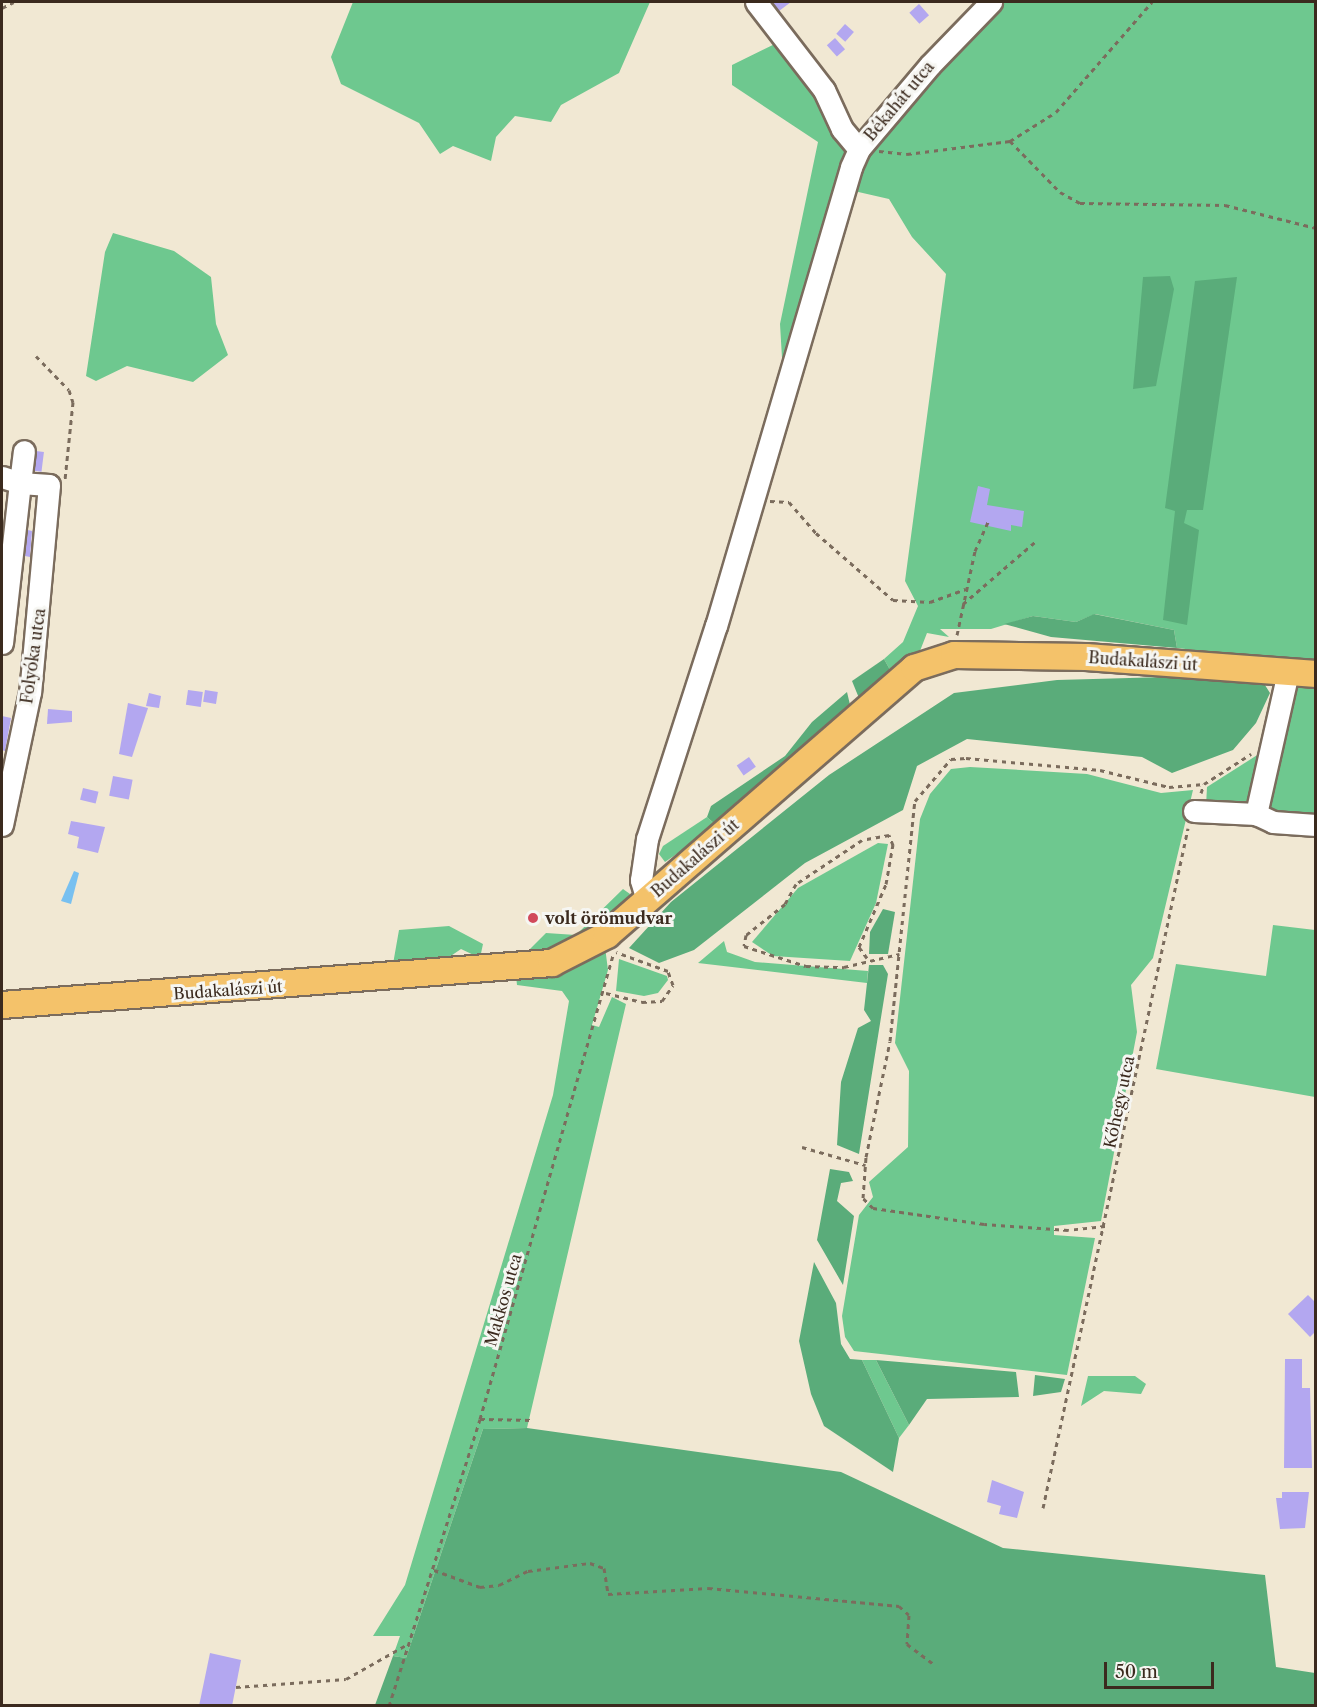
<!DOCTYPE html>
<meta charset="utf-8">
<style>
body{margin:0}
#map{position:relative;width:1317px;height:1707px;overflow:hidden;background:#f1e8d3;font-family:"Libre Caslon Text",serif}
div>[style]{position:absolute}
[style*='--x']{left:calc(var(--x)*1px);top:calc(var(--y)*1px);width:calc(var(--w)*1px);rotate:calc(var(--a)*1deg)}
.green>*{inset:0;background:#6ec88f}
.forest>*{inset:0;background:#5aac7a}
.water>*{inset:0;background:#78c0f0}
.building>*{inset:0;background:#b3a7f0;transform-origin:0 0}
.path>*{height:3px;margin-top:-1.5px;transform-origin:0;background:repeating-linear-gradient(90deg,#7b6c5d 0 4.5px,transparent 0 9px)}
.roads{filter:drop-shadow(2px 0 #7b6c5d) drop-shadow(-2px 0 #7b6c5d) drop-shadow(0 2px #7b6c5d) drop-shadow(0 -2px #7b6c5d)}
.minor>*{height:21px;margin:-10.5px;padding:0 10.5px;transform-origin:10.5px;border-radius:10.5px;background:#fff}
.major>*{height:26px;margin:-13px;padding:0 13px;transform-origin:13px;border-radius:13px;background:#f4c26a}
.dots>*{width:16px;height:16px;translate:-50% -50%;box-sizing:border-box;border:3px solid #f6f6f2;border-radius:50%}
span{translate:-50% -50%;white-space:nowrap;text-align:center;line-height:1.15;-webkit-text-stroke:6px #f6f6f2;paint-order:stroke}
.street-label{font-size:16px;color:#3b2a1e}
.poi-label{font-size:16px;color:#3b2a1e;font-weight:700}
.left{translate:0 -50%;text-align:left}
.frame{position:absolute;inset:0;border:3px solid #3b2a1e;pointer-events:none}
.scale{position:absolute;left:1104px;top:1662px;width:110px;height:27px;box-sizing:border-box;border:3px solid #3b2a1e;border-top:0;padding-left:8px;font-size:18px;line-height:21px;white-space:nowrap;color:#3b2a1e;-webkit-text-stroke:4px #f6f6f2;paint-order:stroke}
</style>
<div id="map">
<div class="green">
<div style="clip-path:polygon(353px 2px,650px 2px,619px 73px,561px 105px,551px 122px,515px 116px,496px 137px,491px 161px,453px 146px,440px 154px,419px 123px,341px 84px,331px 57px)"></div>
<div style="clip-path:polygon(999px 2px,1315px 2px,1315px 664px,1177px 648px,1174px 630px,1095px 614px,1076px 622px,1033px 616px,991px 629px,940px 629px,949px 637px,927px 633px,918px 656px,893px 675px,884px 659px,903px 642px,918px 606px,905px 581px,946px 274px,912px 237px,889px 199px,854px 191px,804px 371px,782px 358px,780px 324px,818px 142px,732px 85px,732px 65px,783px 40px,859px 149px)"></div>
<div style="clip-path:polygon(113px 233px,174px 251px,211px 277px,216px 324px,228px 355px,193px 382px,127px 366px,96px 381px,86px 376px,105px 252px)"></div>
<div style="clip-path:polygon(1304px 685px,1315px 686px,1315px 820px,1263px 809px,1288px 693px)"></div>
<div style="clip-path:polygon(1262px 752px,1255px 790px,1244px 804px,1206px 806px,1207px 787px)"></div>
<div style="clip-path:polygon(970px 767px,1087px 774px,1161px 793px,1193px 790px,1153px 958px,1131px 985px,1137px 1032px,1101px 1221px,1054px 1226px,1054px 1235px,1095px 1238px,1067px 1375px,854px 1351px,845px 1337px,842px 1316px,859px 1215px,873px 1197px,869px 1182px,908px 1147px,909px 1071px,895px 1043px,920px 819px,930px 794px,951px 769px)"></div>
<div style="clip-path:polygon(707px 817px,717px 826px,665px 862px,659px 854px,663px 846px)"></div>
<div style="clip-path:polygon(878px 843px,888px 844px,876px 903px,850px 961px,773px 956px,752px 942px,798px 888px)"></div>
<div style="clip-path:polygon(623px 889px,630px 894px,623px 912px,572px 946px,525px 954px,546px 933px,576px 935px)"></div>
<div style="clip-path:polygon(1273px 925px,1315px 930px,1315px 1097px,1156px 1069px,1176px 964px,1266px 976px)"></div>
<div style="clip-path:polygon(449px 926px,483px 944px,480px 958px,461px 949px,439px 964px,393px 964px,399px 930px)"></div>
<div style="clip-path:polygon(724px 941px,727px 952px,755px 962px,868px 971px,867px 983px,698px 963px)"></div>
<div style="clip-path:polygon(605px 947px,608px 970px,592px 1025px,599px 1027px,612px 997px,626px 1004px,527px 1428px,483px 1429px,406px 1658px,393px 1656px,400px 1636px,373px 1636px,405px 1585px,553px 1095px,569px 1001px,562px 991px,517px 985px,516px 976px)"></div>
<div style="clip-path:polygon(619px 959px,667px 976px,668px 980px,658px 993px,644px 996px,616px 991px)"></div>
<div style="clip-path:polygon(862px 1360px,876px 1360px,909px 1425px,899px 1438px)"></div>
<div style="clip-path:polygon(1088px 1376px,1135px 1376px,1146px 1384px,1141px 1394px,1104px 1391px,1081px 1406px)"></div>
</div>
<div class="forest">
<div style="clip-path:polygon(1170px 276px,1174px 289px,1156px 386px,1133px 389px,1143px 277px)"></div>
<div style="clip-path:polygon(1237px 277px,1203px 510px,1187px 510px,1184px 523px,1199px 530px,1187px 625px,1163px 620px,1175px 511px,1165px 508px,1195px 281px)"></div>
<div style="clip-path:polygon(1094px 614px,1174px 630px,1177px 648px,1051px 637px,1004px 624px,1033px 616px,1076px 622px)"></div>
<div style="clip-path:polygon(884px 659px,893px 675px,861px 703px,852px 681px)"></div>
<div style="clip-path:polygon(1202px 676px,1263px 682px,1270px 693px,1256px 723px,1233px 750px,1172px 773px,1142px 757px,967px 739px,917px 766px,903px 810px,805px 863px,694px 950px,659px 963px,629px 948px,671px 902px,829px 775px,954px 693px,1057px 680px)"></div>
<div style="clip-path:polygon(847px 692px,851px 709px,717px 826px,707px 817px,711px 806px,785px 756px,812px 722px)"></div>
<div style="clip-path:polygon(883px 909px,895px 912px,888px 954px,869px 954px,870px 932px)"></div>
<div style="clip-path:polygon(869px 965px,883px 965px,888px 974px,859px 1154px,837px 1145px,841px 1082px,858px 1028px,871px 1021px,864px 1010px)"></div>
<div style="clip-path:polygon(830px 1169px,849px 1172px,853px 1181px,841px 1183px,837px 1201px,854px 1216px,843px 1285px,817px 1240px)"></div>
<div style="clip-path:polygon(814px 1262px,836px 1303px,841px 1344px,850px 1359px,862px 1360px,899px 1438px,893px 1472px,824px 1426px,811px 1394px,799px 1341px)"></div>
<div style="clip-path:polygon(876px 1360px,1016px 1372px,1019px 1397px,927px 1399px,909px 1425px)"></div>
<div style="clip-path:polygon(1035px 1375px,1065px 1379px,1061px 1392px,1033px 1396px)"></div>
<div style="clip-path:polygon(527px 1428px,841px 1472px,1003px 1548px,1265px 1575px,1276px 1667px,1315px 1673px,1315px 1705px,375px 1705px,393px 1656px,406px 1658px,483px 1429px)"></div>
</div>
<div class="water">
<div style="clip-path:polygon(74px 871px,79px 873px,71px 904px,61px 901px)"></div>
</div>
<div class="building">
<div style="clip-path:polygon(772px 2px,791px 2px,779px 11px)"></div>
<div style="left:919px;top:4px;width:15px;height:13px;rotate:48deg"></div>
<div style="left:845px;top:24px;width:12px;height:13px;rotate:42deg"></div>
<div style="left:835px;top:38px;width:15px;height:11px;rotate:48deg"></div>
<div style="left:36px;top:451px;width:8px;height:20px;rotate:7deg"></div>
<div style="clip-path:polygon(978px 486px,990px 489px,987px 505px,1024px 511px,1022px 527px,1011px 525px,1011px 531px,970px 522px)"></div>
<div style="clip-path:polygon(28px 530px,32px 531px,30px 557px,25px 556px)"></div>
<div style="left:188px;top:690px;width:15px;height:15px;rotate:8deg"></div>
<div style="left:205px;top:690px;width:13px;height:12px;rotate:9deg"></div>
<div style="clip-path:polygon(149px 693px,161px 696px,159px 708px,146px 706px)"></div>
<div style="clip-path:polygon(128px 703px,148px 708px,132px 757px,119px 754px)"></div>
<div style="clip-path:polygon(48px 709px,72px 711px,72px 722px,47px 724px)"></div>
<div style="clip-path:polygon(2px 716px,11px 718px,5px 751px,2px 750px)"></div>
<div style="left:749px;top:757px;width:12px;height:15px;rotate:55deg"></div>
<div style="left:113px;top:776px;width:20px;height:20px;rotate:11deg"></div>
<div style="left:83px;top:788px;width:16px;height:12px;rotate:14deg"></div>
<div style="clip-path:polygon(71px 821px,105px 827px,98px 853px,77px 848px,79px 837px,68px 834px)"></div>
<div style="clip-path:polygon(1308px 1295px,1316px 1303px,1316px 1331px,1310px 1337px,1288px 1314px)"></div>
<div style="clip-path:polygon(1285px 1359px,1302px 1359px,1302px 1388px,1310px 1388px,1312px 1468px,1284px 1468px)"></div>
<div style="clip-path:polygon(992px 1480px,1024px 1492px,1017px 1518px,999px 1514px,1001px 1506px,987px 1502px)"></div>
<div style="clip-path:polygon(1282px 1492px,1309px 1492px,1305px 1528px,1280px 1529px,1276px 1498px,1282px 1498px)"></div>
<div style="clip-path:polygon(210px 1653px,241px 1660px,232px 1706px,199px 1706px)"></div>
</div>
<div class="path">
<div style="--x:2;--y:8;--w:13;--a:-27"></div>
<div style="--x:1010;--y:141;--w:54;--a:-32.2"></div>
<div style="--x:1056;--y:112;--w:146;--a:-48.9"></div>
<div style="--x:879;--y:151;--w:28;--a:6"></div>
<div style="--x:907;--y:154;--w:104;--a:-7.2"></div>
<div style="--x:1010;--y:141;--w:71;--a:45.6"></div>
<div style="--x:1060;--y:192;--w:23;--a:29"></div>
<div style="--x:1080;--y:203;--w:145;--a:0.8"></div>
<div style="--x:1225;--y:205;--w:94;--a:14.2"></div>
<div style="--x:36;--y:356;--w:47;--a:45.9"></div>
<div style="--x:69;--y:390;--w:13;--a:72"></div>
<div style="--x:73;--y:402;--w:78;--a:95.9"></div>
<div style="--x:770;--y:501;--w:19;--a:3"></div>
<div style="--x:789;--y:502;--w:41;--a:48.9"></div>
<div style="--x:816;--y:533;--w:102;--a:41"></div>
<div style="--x:893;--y:600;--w:37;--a:3"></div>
<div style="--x:930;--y:602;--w:38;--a:-20"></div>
<div style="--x:963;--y:604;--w:96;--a:-40.8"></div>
<div style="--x:957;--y:635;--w:86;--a:-77.9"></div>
<div style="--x:975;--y:551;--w:32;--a:-66"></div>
<div style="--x:1201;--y:793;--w:9;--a:-72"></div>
<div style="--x:1204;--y:784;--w:56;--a:-32.6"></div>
<div style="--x:867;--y:958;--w:14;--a:-126"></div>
<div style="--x:859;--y:947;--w:69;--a:-66.8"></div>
<div style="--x:886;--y:884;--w:40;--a:-80"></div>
<div style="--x:893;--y:845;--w:11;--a:-112"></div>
<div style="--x:889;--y:835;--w:27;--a:170"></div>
<div style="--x:862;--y:840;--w:79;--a:146.3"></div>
<div style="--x:796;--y:884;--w:23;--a:119"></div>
<div style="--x:785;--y:904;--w:50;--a:141.5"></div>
<div style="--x:746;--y:935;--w:11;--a:100"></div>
<div style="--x:744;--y:946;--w:65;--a:17.9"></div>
<div style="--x:806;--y:966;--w:38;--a:2"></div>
<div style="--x:844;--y:967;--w:57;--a:-13.3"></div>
<div style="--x:606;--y:993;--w:37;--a:14"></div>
<div style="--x:642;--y:1002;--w:20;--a:-3"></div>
<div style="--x:662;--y:1001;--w:19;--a:-55"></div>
<div style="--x:673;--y:985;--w:15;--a:-110"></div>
<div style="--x:668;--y:971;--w:55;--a:-159.9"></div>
<div style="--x:802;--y:1147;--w:66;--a:15.9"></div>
<div style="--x:1105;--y:1226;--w:37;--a:174"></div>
<div style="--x:1068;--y:1230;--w:84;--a:-175.9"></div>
<div style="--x:984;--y:1224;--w:112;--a:-171.8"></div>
<div style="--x:873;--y:1208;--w:14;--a:-135"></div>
<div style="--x:863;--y:1198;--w:41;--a:-85.8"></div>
<div style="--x:866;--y:1157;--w:118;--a:-78.3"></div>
<div style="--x:890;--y:1041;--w:241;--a:-84.1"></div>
<div style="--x:915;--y:801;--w:55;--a:-49.4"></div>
<div style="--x:951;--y:759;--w:15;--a:-4"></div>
<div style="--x:966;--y:758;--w:135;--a:5.1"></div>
<div style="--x:1100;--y:770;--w:71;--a:13.8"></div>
<div style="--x:1169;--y:787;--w:35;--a:-5"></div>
<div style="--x:480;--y:1419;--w:53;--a:1.1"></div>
<div style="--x:1043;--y:1508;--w:695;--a:-77.96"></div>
<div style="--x:434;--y:1570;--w:49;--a:20.3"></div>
<div style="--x:480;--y:1587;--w:19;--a:-6"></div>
<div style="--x:499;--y:1585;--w:32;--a:-26"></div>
<div style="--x:528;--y:1571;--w:63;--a:-7.4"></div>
<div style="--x:590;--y:1563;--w:15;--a:20"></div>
<div style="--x:604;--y:1568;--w:26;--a:81"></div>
<div style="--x:608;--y:1594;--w:100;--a:-3.4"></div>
<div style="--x:708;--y:1588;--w:192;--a:5.4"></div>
<div style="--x:899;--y:1606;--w:13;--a:42"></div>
<div style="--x:909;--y:1615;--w:29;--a:94"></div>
<div style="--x:907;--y:1644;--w:34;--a:37"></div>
<div style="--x:236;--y:1687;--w:110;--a:-4.2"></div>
<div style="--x:346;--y:1679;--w:69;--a:-29.5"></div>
<div style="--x:389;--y:1706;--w:301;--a:-72.4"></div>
<div style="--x:480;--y:1419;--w:486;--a:-74"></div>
</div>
<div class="roads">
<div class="minor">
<div style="--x:756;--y:2;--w:111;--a:52.3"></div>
<div style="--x:824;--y:90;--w:43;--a:65.2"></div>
<div style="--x:842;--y:129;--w:26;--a:50"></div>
<div style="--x:2;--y:477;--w:19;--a:18"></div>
<div style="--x:20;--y:483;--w:32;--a:-83"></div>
<div style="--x:2;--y:643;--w:161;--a:-83.6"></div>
<div style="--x:20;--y:483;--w:29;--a:4"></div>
<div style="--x:49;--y:485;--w:208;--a:95.2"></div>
<div style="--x:30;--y:692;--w:136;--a:101.9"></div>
<div style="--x:1288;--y:672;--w:146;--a:102.7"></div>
<div style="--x:1256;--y:814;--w:19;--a:25"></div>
<div style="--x:1273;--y:822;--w:43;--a:4"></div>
<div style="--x:1194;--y:811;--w:62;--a:2.8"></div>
<div style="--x:647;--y:900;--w:21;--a:-107"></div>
<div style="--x:641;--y:880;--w:41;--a:-81.7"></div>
<div style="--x:647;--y:839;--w:224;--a:-72.1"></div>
<div style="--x:716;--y:626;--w:478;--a:-73.6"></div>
<div style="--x:851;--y:167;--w:20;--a:-66"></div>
<div style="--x:859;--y:149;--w:110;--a:-49.8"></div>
<div style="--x:930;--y:65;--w:88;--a:-45.9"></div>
</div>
<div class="major">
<div style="--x:2;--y:1005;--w:552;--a:-4.37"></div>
<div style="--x:552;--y:963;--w:62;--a:-27"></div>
<div style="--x:607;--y:935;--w:407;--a:-41"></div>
<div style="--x:914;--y:668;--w:42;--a:-18"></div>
<div style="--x:954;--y:655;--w:132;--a:0.9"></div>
<div style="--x:1086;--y:657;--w:231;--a:4.2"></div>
</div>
</div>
<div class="dots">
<div style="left:533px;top:918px;background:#d1495b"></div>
</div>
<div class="street-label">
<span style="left:899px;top:101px;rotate:-50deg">Békahát utca</span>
<span style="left:33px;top:656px;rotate:-82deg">Folyóka utca</span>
<span style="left:1143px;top:661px;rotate:4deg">Budakalászi út</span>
<span style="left:695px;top:858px;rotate:-41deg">Budakalászi út</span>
<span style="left:228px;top:990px;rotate:-4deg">Budakalászi út</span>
<span style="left:1119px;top:1102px;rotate:-78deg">Kőhegy utca</span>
<span style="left:503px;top:1300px;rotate:-74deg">Makkos utca</span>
</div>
<div class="poi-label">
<span class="left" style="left:545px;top:918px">volt örömudvar</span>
</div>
<div class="frame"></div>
<div class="scale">50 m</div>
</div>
